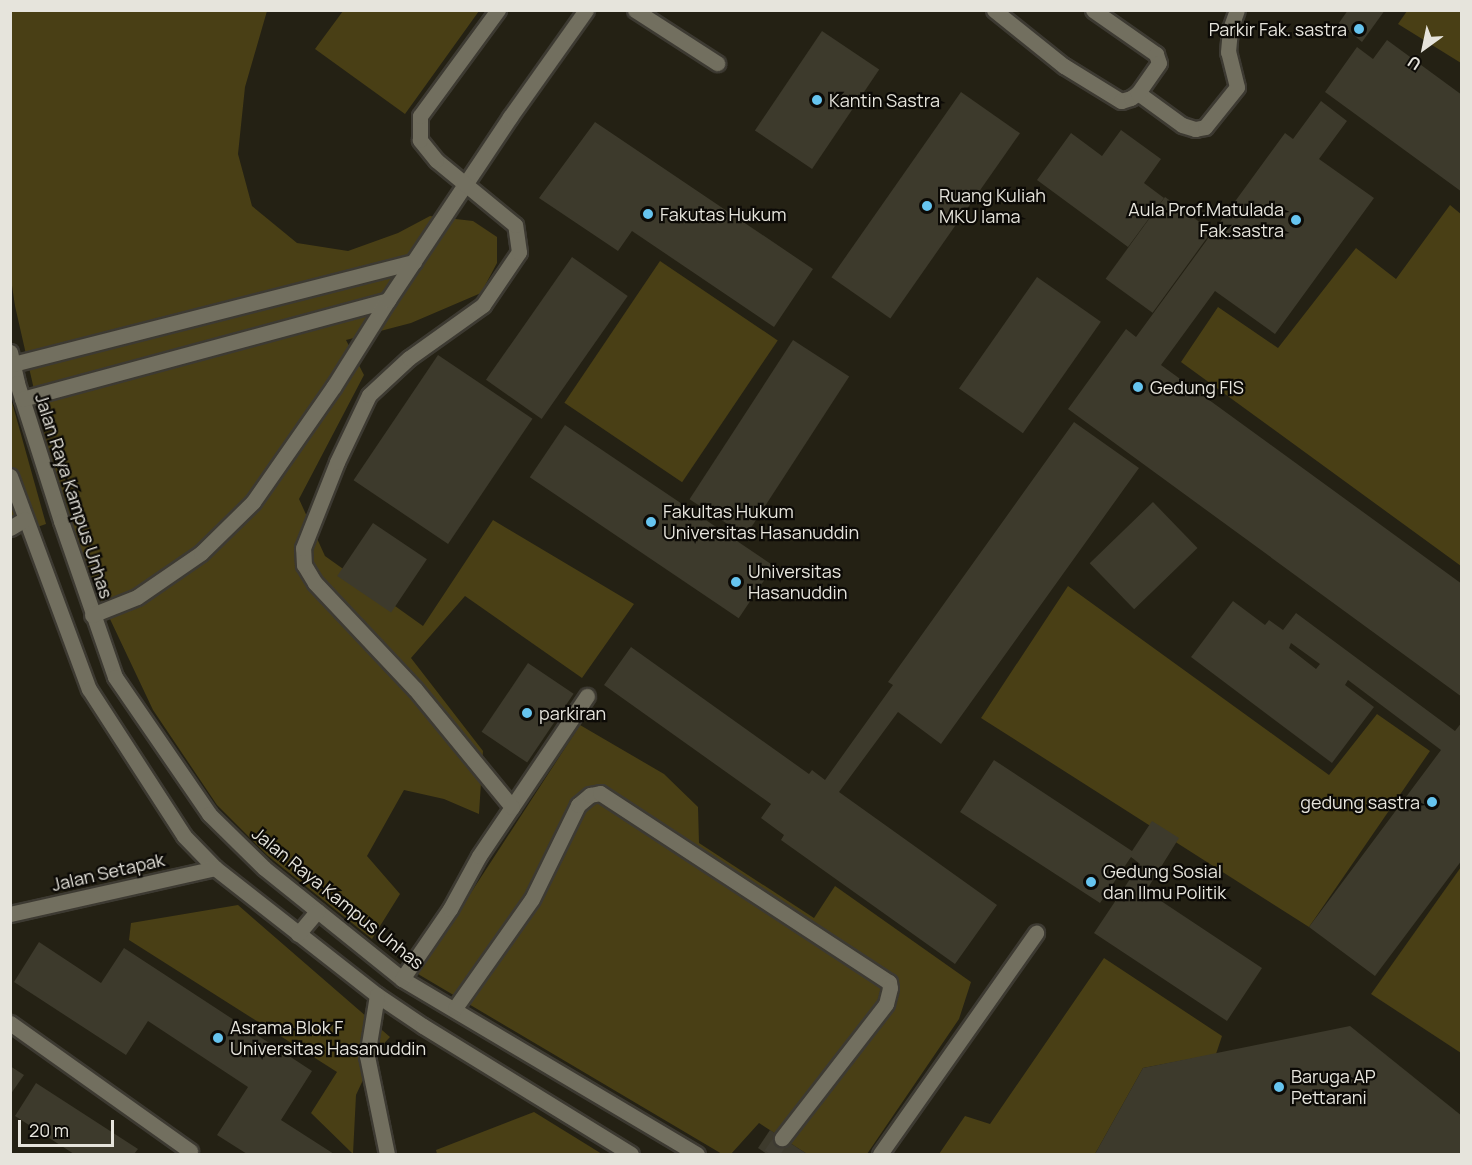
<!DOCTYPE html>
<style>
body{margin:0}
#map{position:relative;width:1472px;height:1165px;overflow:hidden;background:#242114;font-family:Manrope,sans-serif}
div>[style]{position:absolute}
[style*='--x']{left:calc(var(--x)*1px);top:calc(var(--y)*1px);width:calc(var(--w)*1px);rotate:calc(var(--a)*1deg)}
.green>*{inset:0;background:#493f15;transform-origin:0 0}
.building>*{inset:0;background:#3d3a2c;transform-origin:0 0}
.minor-tunnel>*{height:15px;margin-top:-7.5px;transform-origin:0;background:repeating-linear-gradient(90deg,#413e32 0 15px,transparent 0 23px)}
.roads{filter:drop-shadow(2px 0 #3d3a32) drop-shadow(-2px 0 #3d3a32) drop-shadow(0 2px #3d3a32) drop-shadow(0 -2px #3d3a32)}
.minor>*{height:15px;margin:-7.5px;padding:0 7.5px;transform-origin:7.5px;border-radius:7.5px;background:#726f5f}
.dots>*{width:16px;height:16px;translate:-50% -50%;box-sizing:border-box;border:3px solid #0c0a06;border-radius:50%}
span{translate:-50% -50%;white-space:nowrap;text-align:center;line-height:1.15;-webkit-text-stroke:4.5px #0c0a06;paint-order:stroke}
.poi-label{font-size:18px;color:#e6e4dc}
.right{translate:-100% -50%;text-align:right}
.left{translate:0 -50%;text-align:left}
.street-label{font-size:18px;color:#e6e4dc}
.frame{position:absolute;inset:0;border:12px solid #e6e4dc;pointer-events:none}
.north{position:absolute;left:1394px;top:18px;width:60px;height:60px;-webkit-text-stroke:4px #0c0a06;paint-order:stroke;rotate:213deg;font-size:16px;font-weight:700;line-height:24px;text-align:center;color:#e6e4dc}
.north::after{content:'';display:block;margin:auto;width:21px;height:27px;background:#e6e4dc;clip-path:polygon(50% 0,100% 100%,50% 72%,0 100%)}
.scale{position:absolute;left:18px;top:1120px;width:96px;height:27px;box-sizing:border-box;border:3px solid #e6e4dc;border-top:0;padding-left:8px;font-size:18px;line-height:21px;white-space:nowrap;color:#e6e4dc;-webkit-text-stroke:4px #0c0a06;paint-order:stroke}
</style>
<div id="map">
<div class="green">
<div style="clip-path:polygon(10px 11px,267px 11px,245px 87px,238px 154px,252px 206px,297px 243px,348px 251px,398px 233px,430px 216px,473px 221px,497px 237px,497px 263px,481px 293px,411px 323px,346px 340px,364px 375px,299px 499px,325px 556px,423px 626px,493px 520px,634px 604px,582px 678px,465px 596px,411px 658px,483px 751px,479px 814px,444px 799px,404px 790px,367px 856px,400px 894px,372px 939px,268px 856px,217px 805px,153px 710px,83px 562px,50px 460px,15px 306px,10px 272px)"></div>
<div style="clip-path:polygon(343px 11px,343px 10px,479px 11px,405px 114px,315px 49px)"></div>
<div style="clip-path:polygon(1407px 11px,1461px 11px,1461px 63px,1398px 24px)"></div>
<div style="clip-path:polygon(1450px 205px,1462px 215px,1461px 566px,1181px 362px,1218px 307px,1278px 348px,1356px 248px,1396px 279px)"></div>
<div style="left:660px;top:261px;width:142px;height:171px;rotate:34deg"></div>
<div style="clip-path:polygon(10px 395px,46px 524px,11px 536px,10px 536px)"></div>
<div style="clip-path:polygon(1068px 586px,1329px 775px,1377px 714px,1430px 751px,1309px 927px,981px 718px)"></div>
<div style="clip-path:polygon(580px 725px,664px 774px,698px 807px,699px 843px,814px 918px,835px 886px,971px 982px,959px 1019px,867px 1154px,807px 1154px,759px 1123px,731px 1154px,722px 1154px,418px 974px)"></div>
<div style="clip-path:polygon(1461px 867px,1461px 1053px,1371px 994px)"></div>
<div style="clip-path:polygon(238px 905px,390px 1037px,376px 1052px,356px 1095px,353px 1154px,311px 1113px,337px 1072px,129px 940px,131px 923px)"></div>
<div style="clip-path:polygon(1104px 958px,1222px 1036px,1216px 1054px,1143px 1068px,1095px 1154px,939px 1154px,965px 1116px,990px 1124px)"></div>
<div style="clip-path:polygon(534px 1112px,602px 1154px,437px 1154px,436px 1150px)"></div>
</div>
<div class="building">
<div style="clip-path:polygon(1348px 10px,1385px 10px,1362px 42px,1339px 23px)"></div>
<div style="left:822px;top:31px;width:69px;height:120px;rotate:34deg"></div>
<div style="clip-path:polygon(1387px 40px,1462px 95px,1462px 192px,1325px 92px,1357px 47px,1373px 59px)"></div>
<div style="left:961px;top:92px;width:72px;height:226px;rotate:35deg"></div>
<div style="clip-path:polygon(1321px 101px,1347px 121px,1319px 159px,1374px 198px,1275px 334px,1215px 291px,1161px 365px,1462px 584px,1462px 697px,1068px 409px,1126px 329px,1136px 337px,1285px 133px,1293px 139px)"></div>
<div style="clip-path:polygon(595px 122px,813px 269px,774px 327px,632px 231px,618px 251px,539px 198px)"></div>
<div style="clip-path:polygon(1121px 130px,1161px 159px,1144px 183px,1164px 198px,1128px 247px,1037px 180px,1071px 133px,1102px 156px)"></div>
<div style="left:1165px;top:197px;width:58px;height:101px;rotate:36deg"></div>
<div style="left:572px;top:257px;width:68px;height:150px;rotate:35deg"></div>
<div style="left:1037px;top:277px;width:78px;height:136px;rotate:35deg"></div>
<div style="left:793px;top:340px;width:67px;height:190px;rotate:33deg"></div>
<div style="left:438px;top:355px;width:114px;height:151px;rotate:34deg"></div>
<div style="clip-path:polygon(1074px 422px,1139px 468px,941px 744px,898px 712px,839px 792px,997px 905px,955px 964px,781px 840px,784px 835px,761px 818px,771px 804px,604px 685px,631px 647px,809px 774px,812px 770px,825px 780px,893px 685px,888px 682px)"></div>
<div style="left:565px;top:425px;width:252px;height:63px;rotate:34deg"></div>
<div style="left:1153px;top:502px;width:64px;height:88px;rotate:46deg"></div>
<div style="left:373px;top:523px;width:65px;height:64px;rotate:34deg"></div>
<div style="clip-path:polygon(evenodd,1233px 601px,1265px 625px,1269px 620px,1283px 630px,1296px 613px,1455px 731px,1462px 722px,1462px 860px,1375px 976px,1309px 927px,1441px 750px,1348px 680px,1345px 685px,1374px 707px,1332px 763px,1191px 657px,1233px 601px,1291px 643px,1320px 664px,1316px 669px,1289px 648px,1291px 643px)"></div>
<div style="left:528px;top:663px;width:55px;height:83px;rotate:34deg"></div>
<div style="clip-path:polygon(994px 760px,1132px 851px,1152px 821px,1179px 838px,1146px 891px,1262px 968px,1227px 1021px,1094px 933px,1140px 864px,1131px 857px,1100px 903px,960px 812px)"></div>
<div style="clip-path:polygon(39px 942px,101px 983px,124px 948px,312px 1071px,281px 1120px,334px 1154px,247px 1154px,217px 1135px,248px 1087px,148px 1021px,126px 1055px,14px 982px)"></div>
<div style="clip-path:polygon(1350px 1026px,1462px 1116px,1462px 1154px,1095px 1154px,1143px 1068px)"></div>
<div style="clip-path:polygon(10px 1066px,24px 1075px,10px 1095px)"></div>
<div style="clip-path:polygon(36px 1083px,138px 1149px,134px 1154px,74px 1154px,15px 1116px)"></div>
<div style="clip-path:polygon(770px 1130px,807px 1154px,767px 1154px,758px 1148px)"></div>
</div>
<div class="minor-tunnel">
<div style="--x:771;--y:1154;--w:19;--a:-55"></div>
</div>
<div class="roads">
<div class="minor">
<div style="--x:635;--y:10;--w:98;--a:32.9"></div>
<div style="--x:994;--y:10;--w:90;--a:38.7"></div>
<div style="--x:1064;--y:66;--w:67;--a:31.6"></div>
<div style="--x:1121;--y:101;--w:10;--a:-17"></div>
<div style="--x:1131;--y:98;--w:9;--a:-36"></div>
<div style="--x:1138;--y:93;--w:54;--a:36"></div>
<div style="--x:1182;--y:125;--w:14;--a:17"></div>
<div style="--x:1195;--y:129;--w:10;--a:-11"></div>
<div style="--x:1205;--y:127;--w:51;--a:-51.3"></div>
<div style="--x:1237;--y:87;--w:36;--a:-104"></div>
<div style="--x:1228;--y:52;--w:23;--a:-85"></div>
<div style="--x:1230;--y:29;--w:20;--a:-70"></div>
<div style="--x:1093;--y:10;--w:77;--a:34.9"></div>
<div style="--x:1156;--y:54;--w:9;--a:72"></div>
<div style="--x:1159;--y:63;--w:37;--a:125"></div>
<div style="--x:10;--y:352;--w:32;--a:77"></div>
<div style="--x:17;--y:383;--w:145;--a:72.3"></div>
<div style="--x:61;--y:521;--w:165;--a:70.9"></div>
<div style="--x:115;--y:677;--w:166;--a:55.5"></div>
<div style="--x:209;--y:814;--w:77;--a:44.5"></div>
<div style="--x:264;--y:868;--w:177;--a:38.8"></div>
<div style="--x:402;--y:979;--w:343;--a:30.7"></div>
<div style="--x:13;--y:364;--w:414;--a:-14.3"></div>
<div style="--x:22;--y:399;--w:379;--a:-15.1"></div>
<div style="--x:10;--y:476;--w:227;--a:69.7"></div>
<div style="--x:89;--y:689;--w:175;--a:57.1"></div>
<div style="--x:184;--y:836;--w:45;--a:45.9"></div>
<div style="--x:215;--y:868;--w:206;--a:38.1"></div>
<div style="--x:377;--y:995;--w:55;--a:34"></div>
<div style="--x:423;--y:1026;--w:244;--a:31.6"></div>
<div style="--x:10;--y:528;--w:17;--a:-31"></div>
<div style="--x:92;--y:615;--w:48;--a:-21.8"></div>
<div style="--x:137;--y:597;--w:78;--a:-34.5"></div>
<div style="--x:201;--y:553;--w:73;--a:-44.4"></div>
<div style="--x:253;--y:502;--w:141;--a:-55.1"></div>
<div style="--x:334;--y:386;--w:102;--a:-57.9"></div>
<div style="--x:388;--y:300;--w:220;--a:-56.3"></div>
<div style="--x:510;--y:117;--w:131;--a:-54.6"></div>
<div style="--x:512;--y:807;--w:134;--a:-56"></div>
<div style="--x:10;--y:914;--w:210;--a:-12.6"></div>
<div style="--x:298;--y:934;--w:30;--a:-50"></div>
<div style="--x:402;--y:979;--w:85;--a:-55.6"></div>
<div style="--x:450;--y:909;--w:60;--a:-61.3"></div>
<div style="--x:479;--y:856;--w:59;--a:-56"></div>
<div style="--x:512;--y:807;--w:153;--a:-129.4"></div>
<div style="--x:415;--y:689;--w:146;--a:-133.3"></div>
<div style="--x:315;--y:583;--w:21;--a:-121"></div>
<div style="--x:304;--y:565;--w:17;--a:-93"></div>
<div style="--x:303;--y:548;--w:92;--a:-68.4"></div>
<div style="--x:337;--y:462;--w:74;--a:-64.5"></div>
<div style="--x:369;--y:395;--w:54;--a:-42.8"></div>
<div style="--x:409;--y:358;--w:91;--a:-35.6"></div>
<div style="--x:483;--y:305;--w:64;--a:-55.8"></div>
<div style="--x:519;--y:252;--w:27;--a:-98"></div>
<div style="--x:515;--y:225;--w:102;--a:-140.6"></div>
<div style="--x:436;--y:160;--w:26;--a:-129"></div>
<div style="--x:420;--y:140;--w:24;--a:-90"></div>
<div style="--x:420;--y:116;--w:132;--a:-53.7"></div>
<div style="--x:377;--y:995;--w:62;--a:99.3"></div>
<div style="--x:367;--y:1056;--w:100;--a:78.5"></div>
<div style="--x:455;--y:1008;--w:133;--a:-54.8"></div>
<div style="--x:532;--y:899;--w:105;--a:-63.9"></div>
<div style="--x:578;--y:805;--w:16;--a:-40"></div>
<div style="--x:590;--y:795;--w:10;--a:-11"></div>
<div style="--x:600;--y:793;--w:345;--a:33.2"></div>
<div style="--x:889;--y:982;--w:6;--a:81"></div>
<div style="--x:890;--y:988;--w:16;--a:104"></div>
<div style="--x:886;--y:1004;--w:170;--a:127.8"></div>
<div style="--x:10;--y:1023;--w:221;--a:35.4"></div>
<div style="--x:880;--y:1154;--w:271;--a:-54.8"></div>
</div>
</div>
<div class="dots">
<div style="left:1359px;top:29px;background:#66c4ef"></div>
<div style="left:817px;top:100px;background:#66c4ef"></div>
<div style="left:927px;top:206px;background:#66c4ef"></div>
<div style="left:648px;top:214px;background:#66c4ef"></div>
<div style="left:1296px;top:220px;background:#66c4ef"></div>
<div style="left:1138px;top:387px;background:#66c4ef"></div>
<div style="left:651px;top:522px;background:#66c4ef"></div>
<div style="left:736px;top:582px;background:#66c4ef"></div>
<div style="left:527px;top:713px;background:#66c4ef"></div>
<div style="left:1432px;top:802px;background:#66c4ef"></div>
<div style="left:1091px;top:882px;background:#66c4ef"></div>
<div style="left:218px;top:1038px;background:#66c4ef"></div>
<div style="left:1279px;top:1087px;background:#66c4ef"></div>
</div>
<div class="poi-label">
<span class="right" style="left:1347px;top:29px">Parkir Fak. sastra</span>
<span class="left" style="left:829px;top:100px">Kantin Sastra</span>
<span class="left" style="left:939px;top:206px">Ruang Kuliah<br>MKU lama</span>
<span class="right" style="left:1284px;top:220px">Aula Prof.Matulada<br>Fak.sastra</span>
<span class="left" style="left:660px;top:214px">Fakutas Hukum</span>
<span class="left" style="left:1150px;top:387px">Gedung FIS</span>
<span class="left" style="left:663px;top:522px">Fakultas Hukum<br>Universitas Hasanuddin</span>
<span class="left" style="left:748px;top:582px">Universitas<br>Hasanuddin</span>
<span class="left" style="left:539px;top:713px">parkiran</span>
<span class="right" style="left:1420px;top:802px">gedung sastra</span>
<span class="left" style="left:1103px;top:882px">Gedung Sosial<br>dan Ilmu Politik</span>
<span class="left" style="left:230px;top:1038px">Asrama Blok F<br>Universitas Hasanuddin</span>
<span class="left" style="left:1291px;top:1087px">Baruga AP<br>Pettarani</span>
</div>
<div class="street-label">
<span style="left:74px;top:496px;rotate:72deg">Jalan Raya Kampus Unhas</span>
<span style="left:108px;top:872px;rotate:-13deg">Jalan Setapak</span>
<span style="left:338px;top:898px;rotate:39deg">Jalan Raya Kampus Unhas</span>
</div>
<div class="frame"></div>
<div class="north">U</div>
<div class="scale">20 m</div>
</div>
